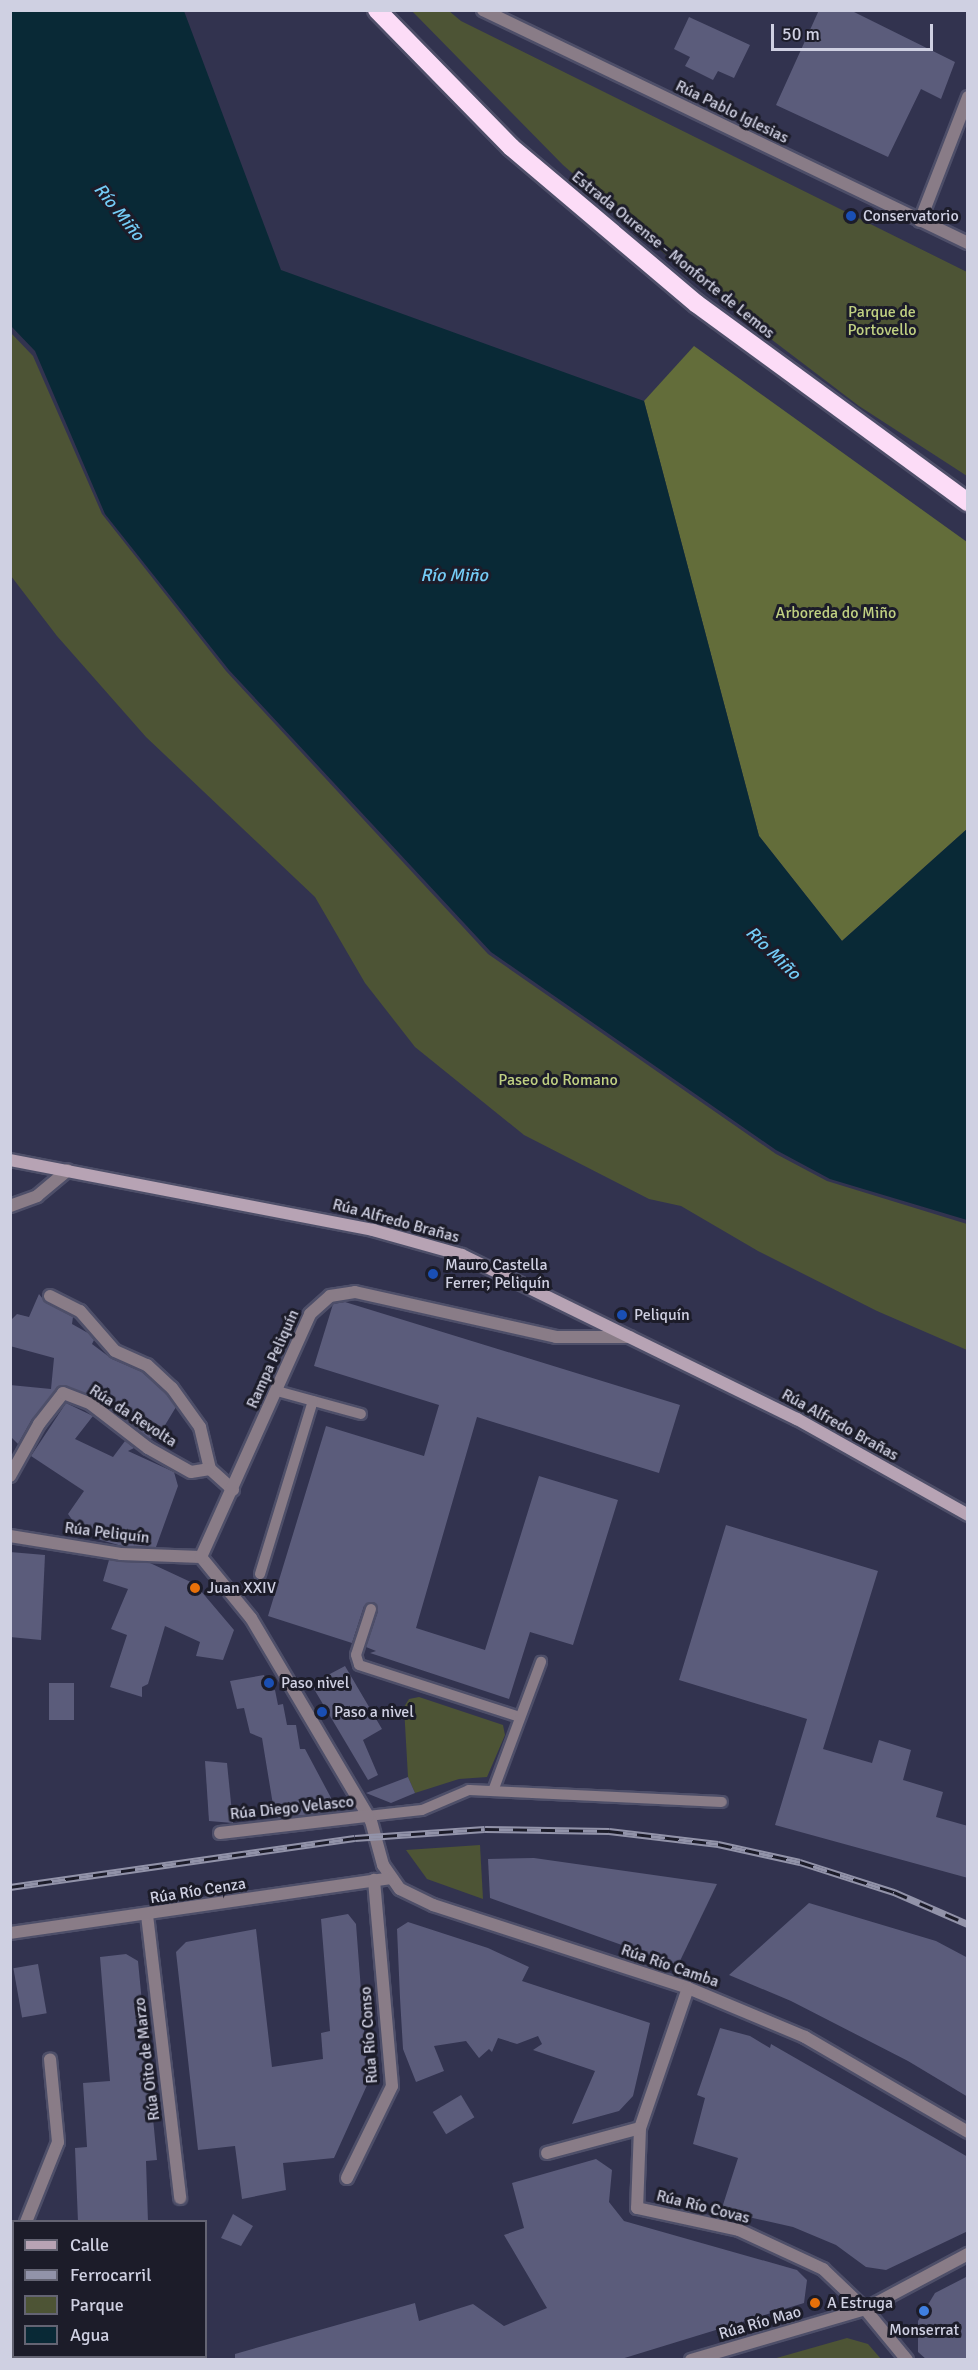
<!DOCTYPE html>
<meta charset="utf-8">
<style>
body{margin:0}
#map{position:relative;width:978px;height:2370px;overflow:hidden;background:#32334f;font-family:Signika,sans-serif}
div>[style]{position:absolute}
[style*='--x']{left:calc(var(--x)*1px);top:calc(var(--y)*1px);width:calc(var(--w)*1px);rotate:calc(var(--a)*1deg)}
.green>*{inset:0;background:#4d5435}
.forest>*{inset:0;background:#636d3a}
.water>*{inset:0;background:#092936}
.building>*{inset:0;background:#5b5c7b;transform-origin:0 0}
.roads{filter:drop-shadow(2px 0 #4e4f69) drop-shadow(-2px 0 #4e4f69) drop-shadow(0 2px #4e4f69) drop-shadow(0 -2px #4e4f69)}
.lane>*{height:10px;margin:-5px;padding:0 5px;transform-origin:5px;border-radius:5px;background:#897c87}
.street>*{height:12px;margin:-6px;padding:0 6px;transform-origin:6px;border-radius:6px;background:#897c87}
.secondary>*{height:12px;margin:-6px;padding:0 6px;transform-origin:6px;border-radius:6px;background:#b7a3b4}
.highway>*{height:18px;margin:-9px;padding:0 9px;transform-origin:9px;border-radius:9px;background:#fcdcf7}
.rail>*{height:7px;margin-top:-3.5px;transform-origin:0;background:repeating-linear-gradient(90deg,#1c1c29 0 14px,#9293a9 0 28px);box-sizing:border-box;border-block:2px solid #9293a9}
.dots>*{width:16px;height:16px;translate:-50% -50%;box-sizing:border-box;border:3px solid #1c1c29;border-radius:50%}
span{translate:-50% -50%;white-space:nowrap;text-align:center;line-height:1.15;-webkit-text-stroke:6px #1c1c29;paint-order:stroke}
.street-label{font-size:16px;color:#cfd0e2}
.poi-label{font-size:16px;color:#cfd0e2}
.left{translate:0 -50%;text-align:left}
.park-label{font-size:16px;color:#c0d082}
.water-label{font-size:18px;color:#74ccf6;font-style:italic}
.frame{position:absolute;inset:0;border:12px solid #cfd0e2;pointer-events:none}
.legend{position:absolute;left:12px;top:2220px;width:195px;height:138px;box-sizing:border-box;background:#1c1c29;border:2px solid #646473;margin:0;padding:8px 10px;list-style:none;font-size:18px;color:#cfd0e2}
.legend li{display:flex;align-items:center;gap:12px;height:30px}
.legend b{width:30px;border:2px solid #646473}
.scale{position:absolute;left:771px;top:24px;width:162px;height:27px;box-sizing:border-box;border:3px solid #cfd0e2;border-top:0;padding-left:8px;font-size:18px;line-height:21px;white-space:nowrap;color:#cfd0e2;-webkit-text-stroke:4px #1c1c29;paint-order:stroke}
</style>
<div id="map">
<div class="green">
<div style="clip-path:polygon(412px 11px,449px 11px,461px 21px,967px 272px,967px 476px,859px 406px,704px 288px,563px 165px)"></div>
<div style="clip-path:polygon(11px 333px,33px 356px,102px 514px,226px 671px,488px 954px,776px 1154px,827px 1181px,967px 1224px,967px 1350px,877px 1311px,758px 1251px,681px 1206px,649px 1199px,524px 1135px,415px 1047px,365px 983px,315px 897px,146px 737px,57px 636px,11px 576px)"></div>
<div style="clip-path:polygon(419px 1697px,503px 1725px,505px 1735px,487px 1777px,459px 1779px,415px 1793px,408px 1777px,404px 1707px,409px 1699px)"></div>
<div style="clip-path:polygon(480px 1845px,483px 1899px,427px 1879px,406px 1850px)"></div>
<div style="clip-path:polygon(847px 2338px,868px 2344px,881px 2359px,773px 2359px)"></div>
</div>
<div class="forest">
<div style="clip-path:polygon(694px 346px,967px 542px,967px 829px,842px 941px,759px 836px,644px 401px)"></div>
</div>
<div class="water">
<div style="clip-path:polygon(10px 11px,184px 11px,281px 270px,644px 401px,759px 836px,842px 941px,967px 829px,967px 1220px,830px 1179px,776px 1150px,491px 952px,229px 670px,105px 514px,35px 351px,11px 326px)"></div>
</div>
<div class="building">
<div style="clip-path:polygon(819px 10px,850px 10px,955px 62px,941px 99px,921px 89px,888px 157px,776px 105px)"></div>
<div style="clip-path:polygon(689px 17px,750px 45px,734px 78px,718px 71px,713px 80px,685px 66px,690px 57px,674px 49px)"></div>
<div style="clip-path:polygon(39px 1294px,46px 1303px,73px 1317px,72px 1324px,88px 1333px,94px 1340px,92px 1344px,112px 1359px,142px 1372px,166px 1394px,176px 1407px,159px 1435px,150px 1439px,96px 1397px,62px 1385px,32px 1419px,18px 1444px,10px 1436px,10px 1385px,51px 1389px,54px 1358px,10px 1346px,10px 1321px,17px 1314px,29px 1317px)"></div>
<div style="clip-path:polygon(345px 1302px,680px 1405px,659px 1473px,477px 1417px,416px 1628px,485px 1650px,539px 1476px,618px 1500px,573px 1645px,530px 1632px,509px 1699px,370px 1653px,376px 1651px,366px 1647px,378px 1611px,374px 1602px,364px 1606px,352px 1643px,268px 1616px,326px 1426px,424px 1456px,439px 1405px,314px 1366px,333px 1304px)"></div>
<div style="clip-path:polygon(66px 1403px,93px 1416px,75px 1439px,113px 1457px,125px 1441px,134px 1448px,128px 1451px,174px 1472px,178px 1486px,156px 1547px,122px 1546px,83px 1535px,68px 1514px,84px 1491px,31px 1456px)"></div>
<div style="clip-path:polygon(726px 1525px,878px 1571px,823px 1749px,872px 1763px,879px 1740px,911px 1750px,903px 1780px,943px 1792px,936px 1817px,968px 1826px,968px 1878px,775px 1825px,807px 1719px,679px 1680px)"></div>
<div style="clip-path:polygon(10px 1552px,45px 1555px,41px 1640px,10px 1637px)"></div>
<div style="clip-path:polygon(109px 1560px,150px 1563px,195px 1584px,234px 1630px,223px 1660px,196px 1656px,200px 1642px,165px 1626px,148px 1684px,142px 1687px,142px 1697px,110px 1687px,127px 1635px,111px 1629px,128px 1589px,103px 1581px)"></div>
<div style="clip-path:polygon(345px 1666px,382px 1729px,363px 1740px,378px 1775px,368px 1780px,311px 1684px)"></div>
<div style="clip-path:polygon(264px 1675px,270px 1691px,275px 1690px,278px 1705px,283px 1704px,287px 1725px,296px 1725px,300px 1749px,305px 1749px,338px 1811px,278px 1818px,274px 1811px,262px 1738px,250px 1733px,244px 1708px,237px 1709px,230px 1681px)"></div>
<div style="left:49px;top:1683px;width:25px;height:37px"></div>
<div style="clip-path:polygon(205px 1761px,227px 1763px,233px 1823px,209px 1821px)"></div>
<div style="clip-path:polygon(408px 1777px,415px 1793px,391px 1803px,366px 1793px)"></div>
<div style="clip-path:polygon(534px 1858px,717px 1884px,678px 1965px,490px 1898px,488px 1859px)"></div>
<div style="clip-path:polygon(809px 1903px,936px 1941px,968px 1958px,968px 2097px,908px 2061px,791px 2001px,729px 1975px)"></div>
<div style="clip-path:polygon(348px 1914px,356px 1924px,368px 2083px,334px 2158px,283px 2163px,286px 2190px,242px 2199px,235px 2146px,198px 2150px,176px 1952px,186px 1942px,256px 1929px,272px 2067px,323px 2059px,321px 2033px,330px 2031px,321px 1919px)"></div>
<div style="clip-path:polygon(408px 1922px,488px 1948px,529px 1967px,522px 1981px,650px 2023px,633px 2096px,619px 2111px,572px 2124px,595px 2071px,533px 2050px,542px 2044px,538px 2036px,517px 2044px,498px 2038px,492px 2052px,489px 2049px,479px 2058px,466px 2041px,434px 2046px,444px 2071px,416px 2082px,403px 2049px,400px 1998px,397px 1929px)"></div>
<div style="clip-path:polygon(126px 1954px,138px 1961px,157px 2160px,146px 2161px,148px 2222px,78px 2222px,75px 2148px,87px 2147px,83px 2083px,110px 2081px,100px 1957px)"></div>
<div style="left:38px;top:1964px;width:50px;height:25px;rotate:80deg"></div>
<div style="clip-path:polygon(720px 2028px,750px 2036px,770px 2048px,771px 2044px,968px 2157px,968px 2231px,886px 2270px,866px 2267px,836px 2245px,793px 2227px,721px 2211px,738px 2158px,693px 2144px,705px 2098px,697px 2095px)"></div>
<div style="left:461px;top:2095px;width:26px;height:33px;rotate:59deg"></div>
<div style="clip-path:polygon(596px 2159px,612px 2170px,609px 2202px,624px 2221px,797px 2270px,807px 2280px,804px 2303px,618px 2360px,235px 2360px,235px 2354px,415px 2303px,419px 2321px,473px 2304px,504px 2326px,547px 2308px,504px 2235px,524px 2228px,512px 2183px)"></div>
<div style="clip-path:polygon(233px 2214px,253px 2226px,241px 2246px,221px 2238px)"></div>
<div style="clip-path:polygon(968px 2276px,968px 2360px,927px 2360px,918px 2352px,918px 2321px,935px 2293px)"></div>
</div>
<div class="roads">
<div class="lane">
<div style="--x:277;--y:1391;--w:87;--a:15.3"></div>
<div style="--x:260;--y:1574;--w:181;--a:-73"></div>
<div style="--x:371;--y:1609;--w:48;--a:108.1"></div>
<div style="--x:356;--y:1655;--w:10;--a:73"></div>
<div style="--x:359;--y:1665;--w:169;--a:17.9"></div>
<div style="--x:493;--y:1791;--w:138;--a:-69.6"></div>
<div style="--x:368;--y:1816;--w:54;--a:-6.3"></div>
<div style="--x:422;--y:1810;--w:51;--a:-23.1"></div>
<div style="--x:469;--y:1790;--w:253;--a:2.7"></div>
</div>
<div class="street">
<div style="--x:483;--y:10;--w:538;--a:25.66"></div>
<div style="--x:920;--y:221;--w:133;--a:-68.8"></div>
<div style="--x:10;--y:1206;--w:29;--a:-20"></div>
<div style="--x:37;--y:1196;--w:40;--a:-40"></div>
<div style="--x:50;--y:1296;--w:34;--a:27"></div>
<div style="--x:80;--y:1311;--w:53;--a:48.8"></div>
<div style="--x:115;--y:1351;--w:35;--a:24"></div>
<div style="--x:147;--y:1365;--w:34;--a:43"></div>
<div style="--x:172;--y:1388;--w:48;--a:54.3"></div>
<div style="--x:200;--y:1427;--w:43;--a:76.6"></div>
<div style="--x:210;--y:1469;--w:31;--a:42"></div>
<div style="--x:10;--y:1476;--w:60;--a:-60.9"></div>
<div style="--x:39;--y:1424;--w:39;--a:-52"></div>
<div style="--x:63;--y:1393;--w:30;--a:21"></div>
<div style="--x:91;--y:1404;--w:72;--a:37.7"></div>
<div style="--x:148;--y:1448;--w:49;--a:29.2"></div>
<div style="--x:191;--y:1472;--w:19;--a:-9"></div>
<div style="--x:10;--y:1536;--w:112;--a:9.2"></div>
<div style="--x:121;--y:1554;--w:80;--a:2.1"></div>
<div style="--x:201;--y:1557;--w:79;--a:50.7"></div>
<div style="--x:251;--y:1618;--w:236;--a:59.4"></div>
<div style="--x:371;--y:1821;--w:46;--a:74.7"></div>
<div style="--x:383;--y:1865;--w:29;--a:55"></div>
<div style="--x:400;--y:1889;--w:37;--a:26"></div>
<div style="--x:433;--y:1905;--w:268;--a:18"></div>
<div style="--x:688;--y:1988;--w:127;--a:22.7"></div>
<div style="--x:805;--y:2037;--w:189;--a:30.2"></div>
<div style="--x:201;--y:1557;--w:266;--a:-65.8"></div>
<div style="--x:310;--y:1314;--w:27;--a:-42"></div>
<div style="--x:330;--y:1296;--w:25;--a:-9"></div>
<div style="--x:355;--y:1292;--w:206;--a:12.6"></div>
<div style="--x:556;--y:1337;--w:74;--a:0"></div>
<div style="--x:220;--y:1833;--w:149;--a:-6.6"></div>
<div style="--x:147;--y:1915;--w:285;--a:83.3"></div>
<div style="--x:10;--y:1933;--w:384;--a:-8.2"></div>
<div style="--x:688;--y:1988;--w:148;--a:108.9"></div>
<div style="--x:640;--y:2128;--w:80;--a:92.1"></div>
<div style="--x:637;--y:2208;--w:104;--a:12.2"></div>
<div style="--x:739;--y:2230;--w:93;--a:24.9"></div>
<div style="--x:823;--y:2269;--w:58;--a:43.6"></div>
<div style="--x:865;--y:2309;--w:66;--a:50.5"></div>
<div style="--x:547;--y:2153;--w:96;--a:-15"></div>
<div style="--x:347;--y:2178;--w:102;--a:-63.9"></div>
<div style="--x:392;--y:2086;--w:207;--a:-95"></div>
<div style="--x:26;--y:2222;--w:86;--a:-68.2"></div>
<div style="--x:58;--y:2142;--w:83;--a:-95.5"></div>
<div style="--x:10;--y:2251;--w:7;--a:-56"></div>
<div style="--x:691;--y:2360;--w:181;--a:-16.3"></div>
<div style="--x:865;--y:2309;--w:117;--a:-28.1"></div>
</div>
<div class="secondary">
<div style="--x:10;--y:1160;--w:370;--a:10.9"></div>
<div style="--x:373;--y:1230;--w:92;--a:15.7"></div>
<div style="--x:462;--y:1255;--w:373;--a:26.1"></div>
<div style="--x:797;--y:1419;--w:196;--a:29.3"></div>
</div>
<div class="highway">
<div style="--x:377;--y:10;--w:192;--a:45.6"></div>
<div style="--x:511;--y:147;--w:243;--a:40.2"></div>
<div style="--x:697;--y:304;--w:336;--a:36.2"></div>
</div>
</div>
<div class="rail">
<div style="--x:10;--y:1887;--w:348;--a:-8.1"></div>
<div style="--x:355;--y:1838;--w:130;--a:-4"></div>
<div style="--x:485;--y:1829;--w:124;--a:0.9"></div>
<div style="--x:609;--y:1831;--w:110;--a:6.8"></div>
<div style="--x:718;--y:1844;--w:84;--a:12.4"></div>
<div style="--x:800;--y:1862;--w:99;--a:17.7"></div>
<div style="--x:894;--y:1892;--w:81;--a:23.4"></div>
</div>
<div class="dots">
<div style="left:851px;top:216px;background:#1a4fb4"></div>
<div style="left:433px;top:1274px;background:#1a4fb4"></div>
<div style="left:622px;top:1315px;background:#1a4fb4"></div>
<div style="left:195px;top:1588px;background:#e8710a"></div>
<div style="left:269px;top:1683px;background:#1a4fb4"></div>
<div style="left:322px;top:1712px;background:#1a4fb4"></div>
<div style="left:815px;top:2303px;background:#e8710a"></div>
<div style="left:924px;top:2311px;background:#3f7fe0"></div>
</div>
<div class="street-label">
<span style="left:732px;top:112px;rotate:26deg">Rúa Pablo Iglesias</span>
<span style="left:673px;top:255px;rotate:39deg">Estrada Ourense - Monforte de Lemos</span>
<span style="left:396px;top:1221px;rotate:15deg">Rúa Alfredo Brañas</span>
<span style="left:273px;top:1359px;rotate:-66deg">Rampa Peliquín</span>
<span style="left:133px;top:1416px;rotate:33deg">Rúa da Revolta</span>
<span style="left:840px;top:1425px;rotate:29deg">Rúa Alfredo Brañas</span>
<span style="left:107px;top:1533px;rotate:7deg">Rúa Peliquín</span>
<span style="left:292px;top:1808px;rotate:-6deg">Rúa Diego Velasco</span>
<span style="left:198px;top:1891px;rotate:-9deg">Rúa Río Cenza</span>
<span style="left:670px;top:1966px;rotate:19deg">Rúa Río Camba</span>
<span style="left:369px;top:2035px;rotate:-94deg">Rúa Río Conso</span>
<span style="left:147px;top:2059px;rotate:-97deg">Rúa Oito de Marzo</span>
<span style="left:703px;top:2207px;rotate:14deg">Rúa Río Covas</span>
<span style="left:760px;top:2323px;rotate:-16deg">Rúa Río Mao</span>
</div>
<div class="poi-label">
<span class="left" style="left:863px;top:216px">Conservatorio</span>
<span class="left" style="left:445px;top:1274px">Mauro Castella<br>Ferrer; Peliquín</span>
<span class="left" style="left:634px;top:1315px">Peliquín</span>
<span class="left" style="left:207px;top:1588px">Juan XXIV</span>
<span class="left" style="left:281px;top:1683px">Paso nivel</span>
<span class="left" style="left:334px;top:1712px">Paso a nivel</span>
<span class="left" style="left:827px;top:2303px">A Estruga</span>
<span style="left:924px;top:2330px">Monserrat</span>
</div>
<div class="park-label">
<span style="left:882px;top:321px">Parque de<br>Portovello</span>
<span style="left:836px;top:613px">Arboreda do Miño</span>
<span style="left:558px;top:1080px">Paseo do Romano</span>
</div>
<div class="water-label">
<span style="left:119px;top:212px;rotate:51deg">Río Miño</span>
<span style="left:454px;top:575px">Río Miño</span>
<span style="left:773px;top:953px;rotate:44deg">Río Miño</span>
</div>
<div class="frame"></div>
<ul class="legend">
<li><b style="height:8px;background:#b7a3b4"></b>Calle</li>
<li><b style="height:8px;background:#9293a9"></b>Ferrocarril</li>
<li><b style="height:16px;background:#4d5435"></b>Parque</li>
<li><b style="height:16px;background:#092936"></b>Agua</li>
</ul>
<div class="scale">50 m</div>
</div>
